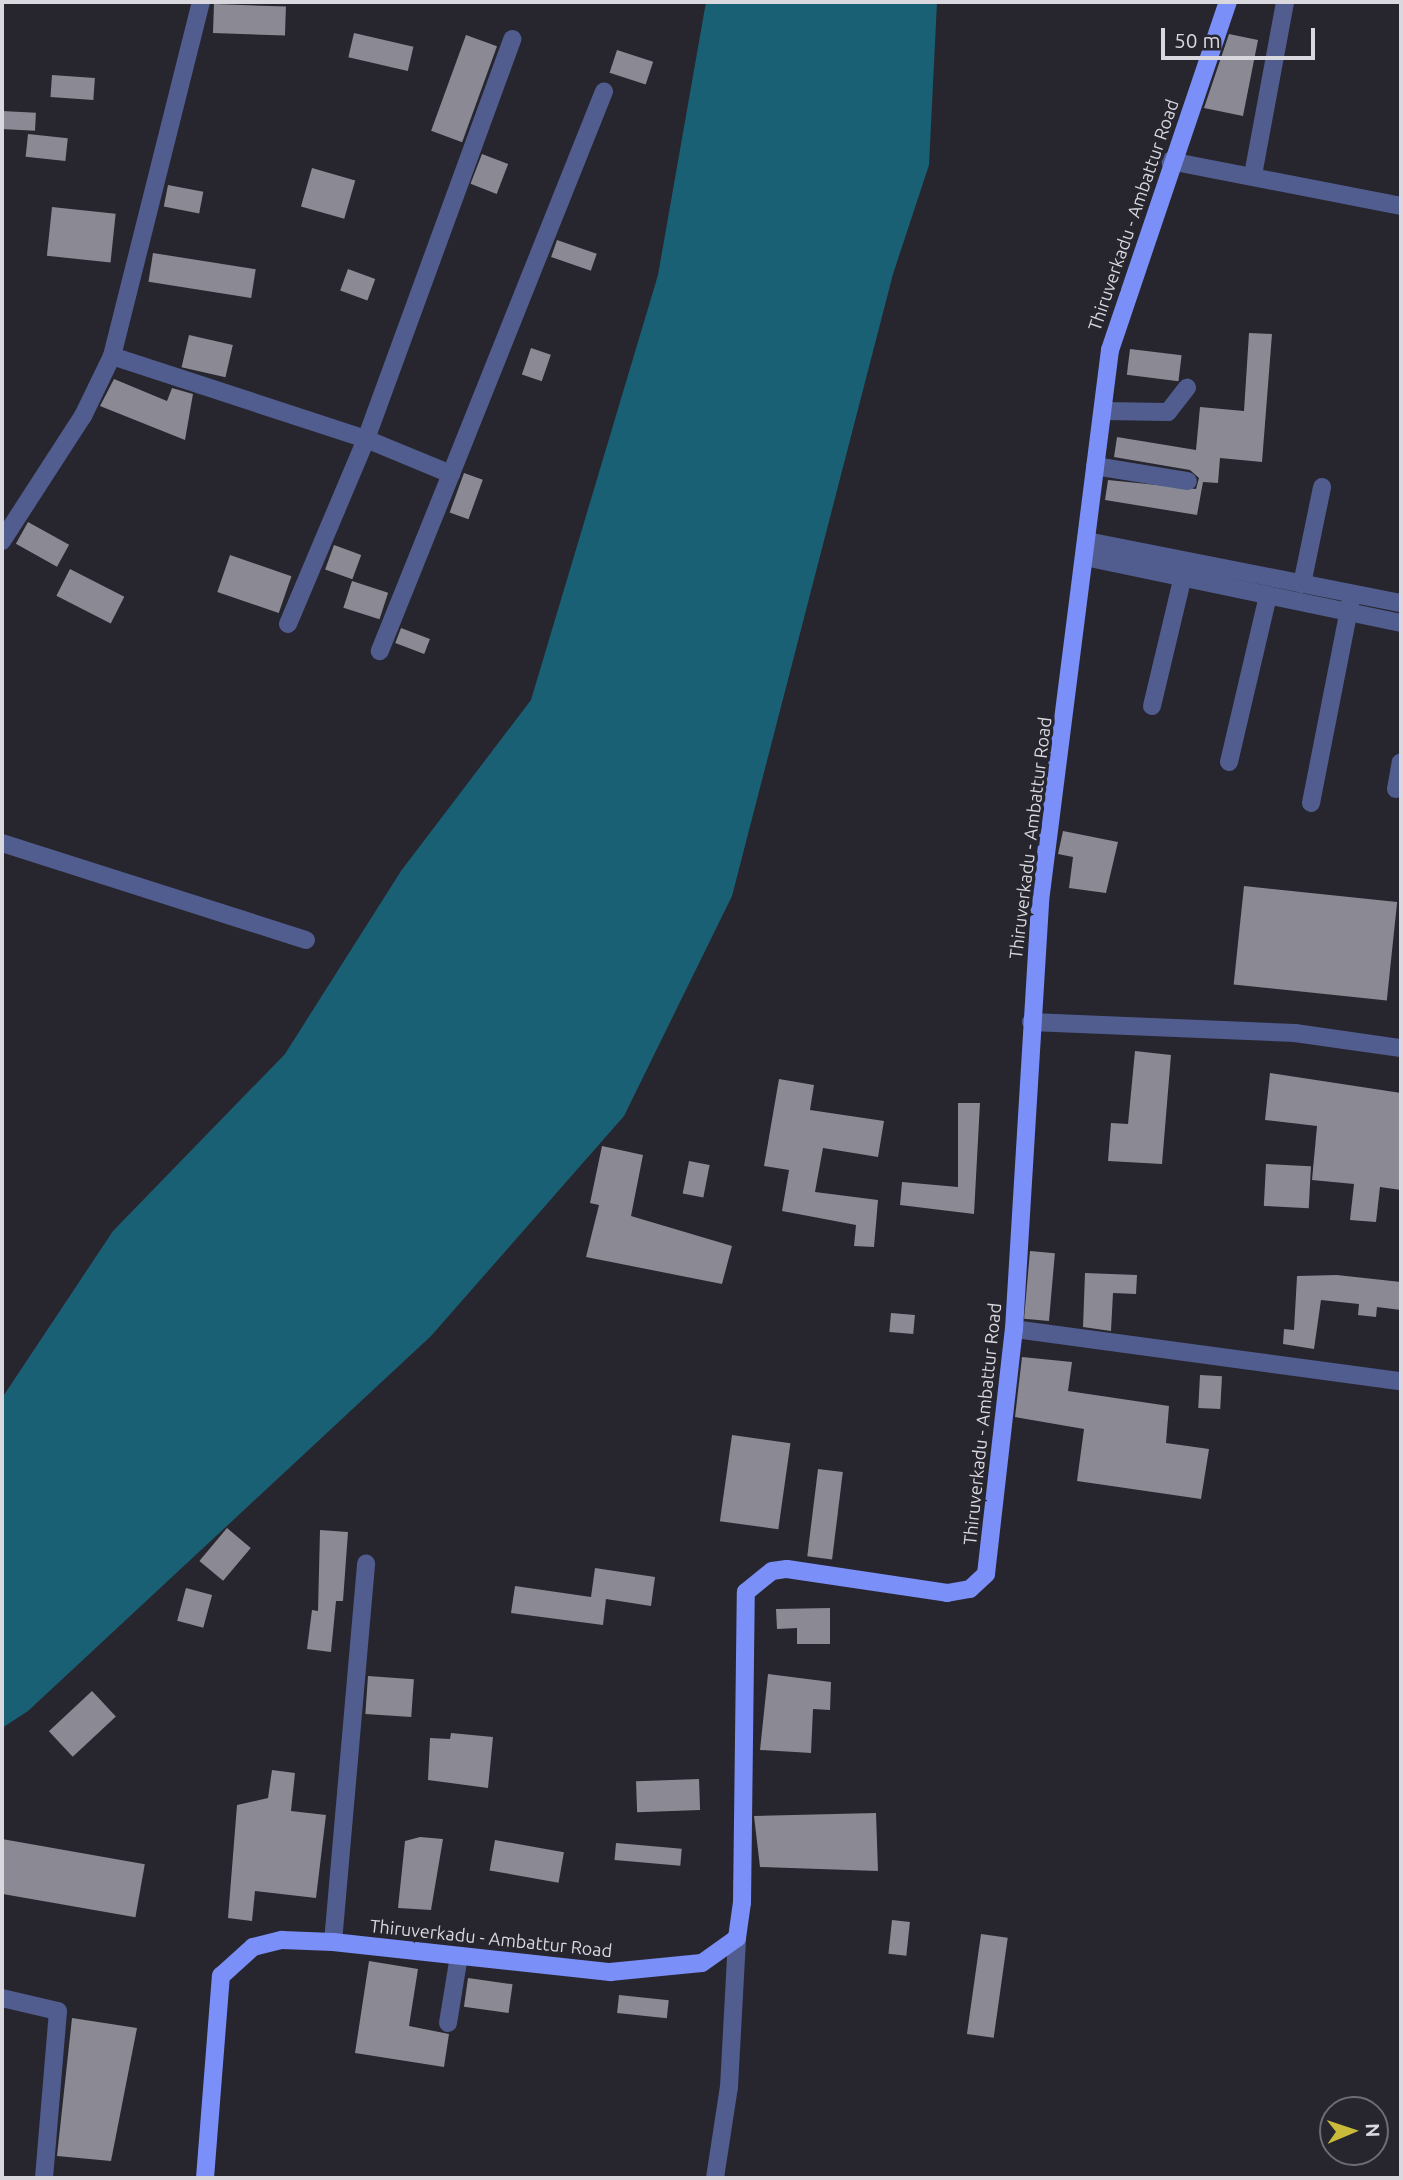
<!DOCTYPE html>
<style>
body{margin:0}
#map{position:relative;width:1403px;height:2180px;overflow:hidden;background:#27262f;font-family:Ubuntu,sans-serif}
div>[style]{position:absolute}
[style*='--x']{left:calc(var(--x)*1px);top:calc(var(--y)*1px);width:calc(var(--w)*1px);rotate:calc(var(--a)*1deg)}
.water>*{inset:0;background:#1a6074}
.building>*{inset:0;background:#8a8994;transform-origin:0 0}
.minor>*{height:18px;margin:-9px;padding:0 9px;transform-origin:9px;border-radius:9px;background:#515d8f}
.major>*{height:18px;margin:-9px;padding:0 9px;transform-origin:9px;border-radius:9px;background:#7b8ff8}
span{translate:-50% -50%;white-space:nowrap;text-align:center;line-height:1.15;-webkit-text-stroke:7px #27262f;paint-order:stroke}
.street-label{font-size:18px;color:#d8d8de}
.frame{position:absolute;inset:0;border:4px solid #d8d8de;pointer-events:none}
.north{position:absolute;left:1319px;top:2096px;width:70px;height:70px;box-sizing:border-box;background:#27262f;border:2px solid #6e6d75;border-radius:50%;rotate:88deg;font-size:19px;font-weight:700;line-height:28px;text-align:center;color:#d8d8de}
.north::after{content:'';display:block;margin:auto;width:24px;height:32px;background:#c9ba3a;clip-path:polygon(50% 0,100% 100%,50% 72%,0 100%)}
.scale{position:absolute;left:1161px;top:28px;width:154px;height:32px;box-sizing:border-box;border:4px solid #d8d8de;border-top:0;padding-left:9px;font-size:21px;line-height:24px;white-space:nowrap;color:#d8d8de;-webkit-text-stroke:5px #27262f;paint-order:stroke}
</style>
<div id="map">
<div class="water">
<div style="clip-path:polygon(706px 2px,937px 2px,929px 165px,893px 274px,732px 896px,624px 1116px,431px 1336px,28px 1711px,2px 1728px,2px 1398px,113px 1231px,285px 1054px,401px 871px,531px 700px,658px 275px)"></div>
</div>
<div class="building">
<div style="left:214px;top:4px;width:72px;height:29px;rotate:2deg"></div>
<div style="left:354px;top:33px;width:61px;height:25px;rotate:13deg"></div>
<div style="clip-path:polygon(1229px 34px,1258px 40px,1243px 116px,1204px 108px)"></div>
<div style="left:466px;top:35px;width:33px;height:102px;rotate:20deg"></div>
<div style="left:617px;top:50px;width:38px;height:24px;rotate:18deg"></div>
<div style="left:52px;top:75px;width:43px;height:22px;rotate:4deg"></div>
<div style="left:2px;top:111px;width:34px;height:18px;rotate:3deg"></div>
<div style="left:28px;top:134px;width:40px;height:23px;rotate:6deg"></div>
<div style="left:482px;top:154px;width:28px;height:32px;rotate:21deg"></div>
<div style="left:312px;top:168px;width:45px;height:40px;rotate:16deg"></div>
<div style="left:168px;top:185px;width:36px;height:22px;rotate:11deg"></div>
<div style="left:52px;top:207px;width:64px;height:49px;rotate:6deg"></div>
<div style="left:557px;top:240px;width:42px;height:18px;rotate:19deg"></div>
<div style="left:153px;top:253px;width:104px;height:29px;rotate:9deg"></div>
<div style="left:348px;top:269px;width:29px;height:23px;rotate:20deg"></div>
<div style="clip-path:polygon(1249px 333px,1272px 334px,1262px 462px,1220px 458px,1218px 483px,1203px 482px,1197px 515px,1105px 500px,1108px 480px,1196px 489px,1199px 478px,1190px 470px,1114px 457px,1117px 437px,1196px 450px,1200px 407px,1244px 411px)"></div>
<div style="left:189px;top:335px;width:45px;height:33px;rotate:13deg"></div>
<div style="left:531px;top:348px;width:21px;height:28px;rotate:19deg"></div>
<div style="left:1130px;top:349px;width:52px;height:26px;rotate:7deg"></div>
<div style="clip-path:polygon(114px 379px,167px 401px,172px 388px,193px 394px,185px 440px,100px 406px)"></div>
<div style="left:464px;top:473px;width:20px;height:42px;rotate:20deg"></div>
<div style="left:28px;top:522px;width:47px;height:25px;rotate:29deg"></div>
<div style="left:334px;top:545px;width:29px;height:26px;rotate:20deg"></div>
<div style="left:230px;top:555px;width:65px;height:39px;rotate:19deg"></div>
<div style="left:70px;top:569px;width:61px;height:30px;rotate:27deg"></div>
<div style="left:352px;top:581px;width:38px;height:28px;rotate:18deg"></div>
<div style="left:401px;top:628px;width:31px;height:16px;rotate:21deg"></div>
<div style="clip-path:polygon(1063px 831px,1118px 842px,1106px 893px,1069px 888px,1073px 857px,1058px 854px)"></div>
<div style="left:1244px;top:886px;width:154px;height:99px;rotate:6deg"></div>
<div style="clip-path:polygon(1135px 1051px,1171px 1055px,1162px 1164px,1108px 1161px,1111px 1123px,1128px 1124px)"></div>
<div style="clip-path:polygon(1270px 1073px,1401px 1093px,1401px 1190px,1380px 1187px,1376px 1222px,1350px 1220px,1354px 1184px,1312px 1180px,1317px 1126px,1265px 1120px)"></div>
<div style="clip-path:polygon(779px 1079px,814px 1085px,810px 1110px,884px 1121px,878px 1157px,823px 1148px,815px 1192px,878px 1200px,874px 1247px,854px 1246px,856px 1225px,782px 1211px,789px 1170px,764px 1166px)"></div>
<div style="clip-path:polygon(958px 1103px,980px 1103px,974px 1214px,900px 1205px,902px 1182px,958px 1187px)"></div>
<div style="clip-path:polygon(602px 1146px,643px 1155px,631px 1216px,732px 1246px,722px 1284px,586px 1257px,599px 1205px,590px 1203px)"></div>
<div style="left:689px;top:1161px;width:21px;height:33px;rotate:11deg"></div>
<div style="left:1266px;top:1164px;width:45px;height:42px;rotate:3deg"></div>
<div style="left:1030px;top:1251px;width:25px;height:68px;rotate:5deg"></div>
<div style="clip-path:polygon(1085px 1273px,1137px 1275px,1136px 1294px,1113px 1293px,1111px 1331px,1083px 1327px)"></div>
<div style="clip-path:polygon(1337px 1275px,1401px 1282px,1401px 1310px,1377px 1307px,1376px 1317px,1358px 1315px,1359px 1304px,1321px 1300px,1314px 1349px,1283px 1344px,1284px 1329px,1294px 1330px,1297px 1276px)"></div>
<div style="left:891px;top:1313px;width:24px;height:19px;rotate:5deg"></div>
<div style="clip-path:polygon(1022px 1357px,1072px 1362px,1068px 1391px,1169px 1406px,1166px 1443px,1209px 1449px,1201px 1499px,1077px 1481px,1084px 1429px,1015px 1417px)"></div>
<div style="left:1200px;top:1375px;width:22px;height:33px;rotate:3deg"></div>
<div style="left:732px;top:1435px;width:59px;height:87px;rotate:8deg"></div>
<div style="left:818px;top:1469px;width:25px;height:88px;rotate:7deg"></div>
<div style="left:227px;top:1528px;width:31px;height:43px;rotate:40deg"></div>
<div style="clip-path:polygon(320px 1530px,348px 1532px,343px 1601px,336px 1601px,331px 1652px,307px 1649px,312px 1610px,318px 1611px)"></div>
<div style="clip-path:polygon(595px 1568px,655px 1577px,651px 1606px,606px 1599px,603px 1625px,511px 1613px,515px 1586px,591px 1597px)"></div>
<div style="left:186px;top:1588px;width:27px;height:34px;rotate:15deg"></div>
<div style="clip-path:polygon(830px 1608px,830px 1644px,797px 1644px,797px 1628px,777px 1629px,776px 1609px)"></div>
<div style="clip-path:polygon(768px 1674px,831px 1682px,830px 1710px,813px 1709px,811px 1753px,760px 1750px)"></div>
<div style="left:368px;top:1676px;width:46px;height:38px;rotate:4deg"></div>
<div style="left:92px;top:1691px;width:35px;height:59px;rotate:47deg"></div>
<div style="clip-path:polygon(451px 1733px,493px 1737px,488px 1788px,428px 1780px,430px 1738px,450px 1739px)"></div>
<div style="clip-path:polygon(272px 1770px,295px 1773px,291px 1811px,326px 1815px,316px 1898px,255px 1891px,252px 1921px,228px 1918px,237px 1805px,268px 1798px)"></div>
<div style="left:699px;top:1779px;width:31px;height:63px;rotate:88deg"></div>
<div style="clip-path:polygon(876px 1813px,878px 1871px,760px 1867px,754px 1816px)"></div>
<div style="clip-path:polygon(420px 1837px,443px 1839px,431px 1910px,398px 1908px,405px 1841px)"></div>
<div style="left:2px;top:1839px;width:145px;height:54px;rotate:10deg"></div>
<div style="left:495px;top:1840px;width:70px;height:31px;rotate:10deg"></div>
<div style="left:616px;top:1843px;width:66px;height:17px;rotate:5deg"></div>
<div style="left:892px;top:1920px;width:18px;height:34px;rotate:6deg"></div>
<div style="left:981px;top:1934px;width:27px;height:101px;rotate:8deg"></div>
<div style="clip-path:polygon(369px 1961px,418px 1969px,409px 2026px,449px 2034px,444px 2067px,355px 2053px)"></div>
<div style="left:468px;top:1978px;width:45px;height:29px;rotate:8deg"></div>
<div style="left:619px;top:1995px;width:50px;height:18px;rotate:6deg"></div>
<div style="clip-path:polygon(72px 2018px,137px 2028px,111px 2161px,57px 2156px)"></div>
</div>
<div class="minor">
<div style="--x:1170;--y:161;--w:235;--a:11"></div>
<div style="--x:1253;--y:175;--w:176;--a:-79.5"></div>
<div style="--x:112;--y:356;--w:267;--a:18.1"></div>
<div style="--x:366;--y:439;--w:92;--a:22.4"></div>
<div style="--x:451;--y:474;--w:191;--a:111.9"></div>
<div style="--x:1103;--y:411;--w:65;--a:0.9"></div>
<div style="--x:1168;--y:412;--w:31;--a:-52"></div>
<div style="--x:1095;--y:466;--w:94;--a:9.2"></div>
<div style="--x:451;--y:474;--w:412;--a:-68.2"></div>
<div style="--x:2;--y:541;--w:149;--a:-57.1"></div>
<div style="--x:83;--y:416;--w:67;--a:-64.2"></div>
<div style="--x:112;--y:356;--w:365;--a:-75.9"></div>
<div style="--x:1087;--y:541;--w:320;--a:11.2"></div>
<div style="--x:1085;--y:557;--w:323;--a:11.8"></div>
<div style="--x:1302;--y:584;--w:99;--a:-78.3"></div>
<div style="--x:288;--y:624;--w:201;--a:-67.1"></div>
<div style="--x:366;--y:439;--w:426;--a:-69.9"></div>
<div style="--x:1152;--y:706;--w:142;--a:-76.6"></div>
<div style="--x:1229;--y:762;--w:171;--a:-76.8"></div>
<div style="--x:1396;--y:789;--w:27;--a:-80"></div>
<div style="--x:1311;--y:803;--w:207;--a:-78.9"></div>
<div style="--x:2;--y:843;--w:319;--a:17.7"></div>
<div style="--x:1031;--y:1022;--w:264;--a:2.4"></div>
<div style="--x:1295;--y:1033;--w:107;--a:8.1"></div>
<div style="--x:1014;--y:1329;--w:390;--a:7.7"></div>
<div style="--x:333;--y:1942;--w:380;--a:-85"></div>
<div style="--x:2;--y:1998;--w:57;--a:13.1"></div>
<div style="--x:58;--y:2011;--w:168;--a:94.8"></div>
<div style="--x:448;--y:2023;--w:68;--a:-80.7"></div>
<div style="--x:715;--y:2178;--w:92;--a:-81.3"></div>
<div style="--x:729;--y:2087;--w:149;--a:-86.9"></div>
</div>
<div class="major">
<div style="--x:205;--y:2178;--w:203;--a:-85.5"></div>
<div style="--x:221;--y:1976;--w:43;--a:-42.2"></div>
<div style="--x:253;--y:1947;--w:30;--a:-14"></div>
<div style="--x:282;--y:1940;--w:51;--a:2.2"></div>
<div style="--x:333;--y:1942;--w:279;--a:6.2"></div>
<div style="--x:610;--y:1972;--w:92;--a:-5.6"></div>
<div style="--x:702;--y:1963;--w:43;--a:-35.5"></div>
<div style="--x:737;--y:1938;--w:35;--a:-82"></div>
<div style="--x:742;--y:1903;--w:311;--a:-89.3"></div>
<div style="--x:746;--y:1592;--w:33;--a:-39"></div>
<div style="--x:772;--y:1571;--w:15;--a:-8"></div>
<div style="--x:787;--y:1569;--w:162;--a:8.5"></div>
<div style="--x:947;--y:1593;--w:23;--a:-10"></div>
<div style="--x:970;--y:1589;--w:22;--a:-43"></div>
<div style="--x:986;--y:1574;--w:247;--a:-83.5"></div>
<div style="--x:1014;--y:1329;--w:429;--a:-86.5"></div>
<div style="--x:1040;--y:901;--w:555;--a:-82.76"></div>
<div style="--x:1110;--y:350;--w:367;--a:-71.3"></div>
</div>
<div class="street-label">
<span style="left:1133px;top:215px;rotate:-71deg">Thiruverkadu - Ambattur Road</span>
<span style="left:1030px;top:838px;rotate:-83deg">Thiruverkadu - Ambattur Road</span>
<span style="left:982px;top:1424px;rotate:-84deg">Thiruverkadu - Ambattur Road</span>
<span style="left:491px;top:1938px;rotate:6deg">Thiruverkadu - Ambattur Road</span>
</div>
<div class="frame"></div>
<div class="north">N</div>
<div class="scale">50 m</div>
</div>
